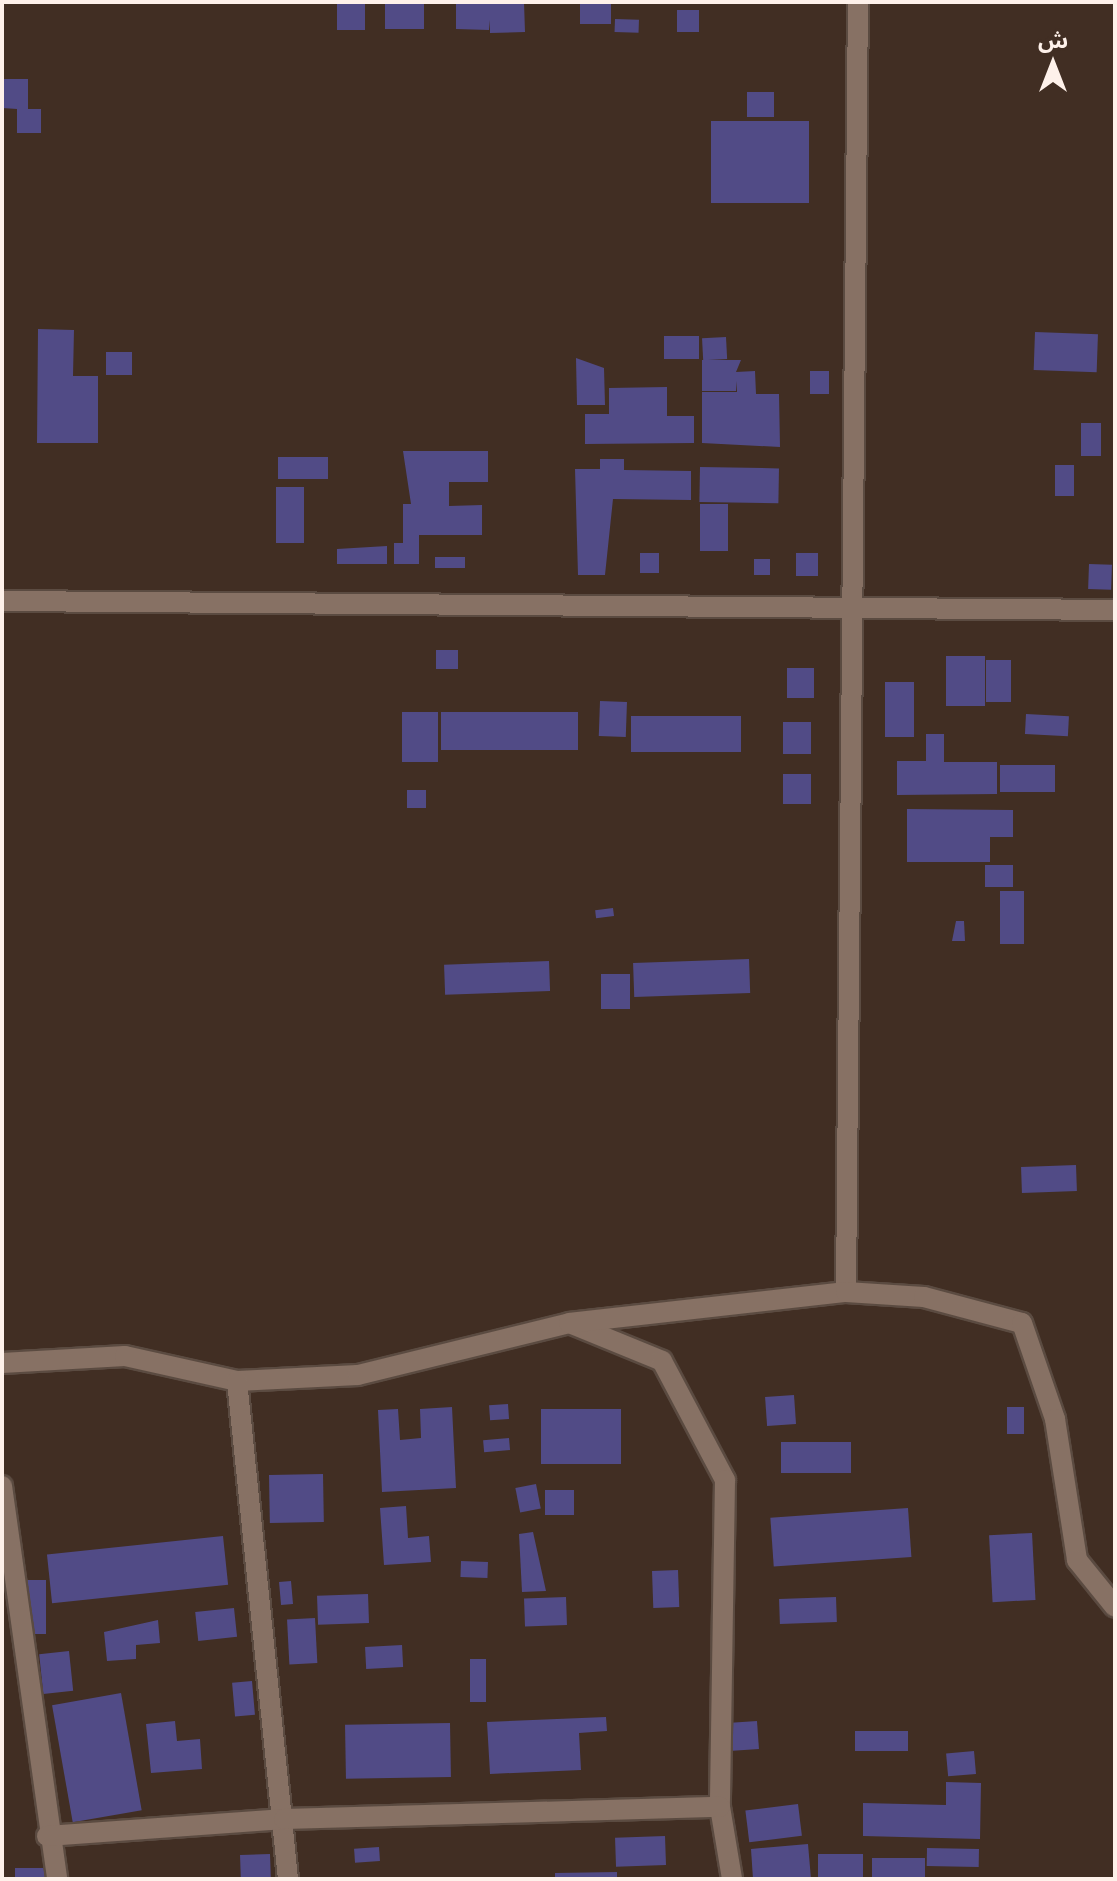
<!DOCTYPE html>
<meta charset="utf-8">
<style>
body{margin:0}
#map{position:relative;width:1117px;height:1881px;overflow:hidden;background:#412e23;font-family:"Golos Text","Noto Sans Arabic",sans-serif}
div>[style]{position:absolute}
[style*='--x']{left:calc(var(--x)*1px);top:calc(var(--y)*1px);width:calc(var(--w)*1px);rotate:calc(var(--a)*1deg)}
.building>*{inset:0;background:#514b86;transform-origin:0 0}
.roads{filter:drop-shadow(2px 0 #5b4b41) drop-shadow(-2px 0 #5b4b41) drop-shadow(0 2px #5b4b41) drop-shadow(0 -2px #5b4b41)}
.minor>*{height:20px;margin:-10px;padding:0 10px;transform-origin:10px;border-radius:10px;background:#877164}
span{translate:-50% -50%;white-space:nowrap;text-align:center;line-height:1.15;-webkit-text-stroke:6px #412e23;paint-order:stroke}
.frame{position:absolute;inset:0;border:4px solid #fef1ea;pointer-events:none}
.north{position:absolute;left:1013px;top:24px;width:80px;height:80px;-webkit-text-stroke:6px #412e23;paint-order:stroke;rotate:0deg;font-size:22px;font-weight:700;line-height:32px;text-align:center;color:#fef1ea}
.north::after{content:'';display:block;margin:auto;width:28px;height:36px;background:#fef1ea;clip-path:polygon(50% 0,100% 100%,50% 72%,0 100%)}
</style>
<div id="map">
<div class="building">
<div style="left:337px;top:2px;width:28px;height:28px"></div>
<div style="clip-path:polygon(456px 2px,524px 2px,525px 32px,490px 33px,490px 20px,489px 30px,456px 29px)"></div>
<div style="left:580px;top:2px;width:31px;height:22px"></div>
<div style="left:385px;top:4px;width:39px;height:25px"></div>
<div style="left:677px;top:10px;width:22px;height:22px"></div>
<div style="left:615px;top:19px;width:24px;height:13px;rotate:2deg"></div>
<div style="clip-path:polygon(2px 79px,28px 79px,28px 109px,41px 109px,41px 133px,17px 133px,17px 109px,2px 108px)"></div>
<div style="left:747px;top:92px;width:27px;height:25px"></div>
<div style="left:711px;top:121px;width:98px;height:82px"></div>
<div style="clip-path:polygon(38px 329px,74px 330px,73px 376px,98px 376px,98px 443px,37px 443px)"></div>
<div style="left:1035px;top:332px;width:63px;height:38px;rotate:2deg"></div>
<div style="left:664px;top:336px;width:35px;height:23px"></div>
<div style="left:726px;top:337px;width:22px;height:24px;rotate:87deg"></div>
<div style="left:106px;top:352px;width:26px;height:23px"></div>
<div style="clip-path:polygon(576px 358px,604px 368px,605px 405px,577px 405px)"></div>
<div style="clip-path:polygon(702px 360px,741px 360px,736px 372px,755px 371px,756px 394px,779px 394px,780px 447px,702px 443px,702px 392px,737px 392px,737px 381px,736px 391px,702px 391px)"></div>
<div style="left:810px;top:371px;width:19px;height:23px"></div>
<div style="clip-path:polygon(667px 387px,667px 416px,694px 416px,694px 443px,585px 444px,585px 414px,609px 414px,609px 388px)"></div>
<div style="left:1081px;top:423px;width:20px;height:33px"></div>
<div style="clip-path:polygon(403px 451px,488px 451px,488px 482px,449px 482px,449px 506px,482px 505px,482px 535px,419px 535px,419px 564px,394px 564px,394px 543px,403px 543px,403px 504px,411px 504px)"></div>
<div style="left:278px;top:457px;width:50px;height:22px"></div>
<div style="clip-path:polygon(600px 459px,624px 459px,624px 470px,691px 471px,691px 500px,613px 499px,605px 575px,578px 575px,575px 469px,600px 469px)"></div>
<div style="left:1055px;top:465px;width:19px;height:31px"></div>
<div style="left:700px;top:467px;width:79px;height:35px;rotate:1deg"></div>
<div style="left:276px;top:487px;width:28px;height:56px"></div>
<div style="left:700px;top:504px;width:28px;height:47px"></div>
<div style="clip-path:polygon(387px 546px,387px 564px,337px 564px,337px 549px)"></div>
<div style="left:640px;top:553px;width:19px;height:20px"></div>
<div style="left:796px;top:553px;width:22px;height:23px"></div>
<div style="left:435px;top:557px;width:30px;height:11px"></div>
<div style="left:754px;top:559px;width:16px;height:16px"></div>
<div style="left:1089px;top:564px;width:23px;height:25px;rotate:2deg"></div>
<div style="left:436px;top:650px;width:22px;height:19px"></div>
<div style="left:946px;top:656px;width:39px;height:50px"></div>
<div style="left:1011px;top:660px;width:42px;height:25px;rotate:90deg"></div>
<div style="left:787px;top:668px;width:27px;height:30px"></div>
<div style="left:885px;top:682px;width:29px;height:55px"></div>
<div style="left:600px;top:701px;width:27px;height:35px;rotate:2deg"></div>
<div style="left:402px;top:712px;width:36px;height:50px"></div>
<div style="left:441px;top:712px;width:137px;height:38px"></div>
<div style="left:1026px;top:714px;width:43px;height:20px;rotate:3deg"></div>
<div style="left:631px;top:716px;width:110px;height:36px"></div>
<div style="left:783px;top:722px;width:28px;height:32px"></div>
<div style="clip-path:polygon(926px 734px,944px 734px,944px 762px,997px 762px,997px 794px,897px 795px,897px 761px,926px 761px)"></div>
<div style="left:1000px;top:765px;width:55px;height:27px"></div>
<div style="left:783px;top:774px;width:28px;height:30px"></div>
<div style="left:407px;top:790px;width:19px;height:18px"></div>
<div style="clip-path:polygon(907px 809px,1013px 810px,1013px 837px,990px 837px,990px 862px,907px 862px)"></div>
<div style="left:985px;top:865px;width:28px;height:22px"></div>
<div style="left:1000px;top:891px;width:24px;height:53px"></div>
<div style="left:613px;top:908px;width:8px;height:18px;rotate:83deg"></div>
<div style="clip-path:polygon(956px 921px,964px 921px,965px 941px,952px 941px)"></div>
<div style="left:749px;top:959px;width:34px;height:116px;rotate:88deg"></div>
<div style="left:549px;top:961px;width:30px;height:105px;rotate:88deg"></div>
<div style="left:601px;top:974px;width:29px;height:35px"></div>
<div style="left:1076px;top:1165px;width:26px;height:55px;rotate:88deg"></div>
<div style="left:794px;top:1395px;width:29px;height:29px;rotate:86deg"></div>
<div style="left:508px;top:1404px;width:15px;height:19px;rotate:86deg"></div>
<div style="clip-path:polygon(452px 1407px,456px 1488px,382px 1492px,378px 1410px,398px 1409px,400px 1440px,421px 1438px,420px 1409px)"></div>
<div style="left:1007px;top:1407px;width:17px;height:27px"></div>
<div style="left:541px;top:1409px;width:80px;height:55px"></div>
<div style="left:509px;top:1438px;width:12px;height:26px;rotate:85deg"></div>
<div style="left:781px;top:1442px;width:70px;height:31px"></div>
<div style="left:323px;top:1474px;width:48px;height:54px;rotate:89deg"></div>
<div style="left:536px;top:1484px;width:25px;height:21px;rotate:79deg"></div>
<div style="left:545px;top:1490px;width:29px;height:25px"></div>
<div style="clip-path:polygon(406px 1506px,408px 1538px,429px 1536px,431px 1562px,384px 1565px,380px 1508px)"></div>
<div style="left:908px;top:1508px;width:49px;height:138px;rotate:86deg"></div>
<div style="clip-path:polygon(533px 1532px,546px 1591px,522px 1592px,519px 1534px)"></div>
<div style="left:1032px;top:1533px;width:67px;height:43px;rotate:87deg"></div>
<div style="left:223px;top:1536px;width:49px;height:177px;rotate:84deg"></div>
<div style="left:461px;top:1561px;width:27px;height:16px;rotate:2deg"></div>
<div style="left:678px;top:1570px;width:37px;height:26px;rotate:88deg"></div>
<div style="left:27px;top:1580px;width:19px;height:54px"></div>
<div style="left:291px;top:1581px;width:23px;height:12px;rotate:85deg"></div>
<div style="left:368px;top:1594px;width:29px;height:51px;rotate:88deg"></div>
<div style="left:566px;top:1597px;width:28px;height:42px;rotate:88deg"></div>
<div style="left:836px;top:1597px;width:25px;height:57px;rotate:88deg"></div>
<div style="left:234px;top:1608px;width:29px;height:39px;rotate:84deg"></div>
<div style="left:315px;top:1618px;width:45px;height:28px;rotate:87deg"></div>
<div style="clip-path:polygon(158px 1620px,160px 1643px,136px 1645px,136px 1659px,107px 1661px,104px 1632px)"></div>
<div style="left:402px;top:1645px;width:22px;height:37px;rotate:87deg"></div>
<div style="left:69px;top:1651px;width:40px;height:30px;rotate:84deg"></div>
<div style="left:470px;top:1659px;width:16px;height:43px"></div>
<div style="left:252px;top:1681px;width:34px;height:20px;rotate:85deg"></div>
<div style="left:121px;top:1693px;width:119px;height:70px;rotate:80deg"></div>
<div style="clip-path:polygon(606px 1717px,607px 1731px,579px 1733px,581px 1770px,490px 1774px,487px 1722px)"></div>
<div style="clip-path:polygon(175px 1721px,177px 1741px,200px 1739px,202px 1769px,151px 1773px,146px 1724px)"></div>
<div style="left:757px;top:1721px;width:28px;height:26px;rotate:86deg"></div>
<div style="left:450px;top:1723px;width:54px;height:105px;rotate:89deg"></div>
<div style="left:855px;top:1731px;width:53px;height:20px"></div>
<div style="left:974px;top:1751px;width:23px;height:28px;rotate:85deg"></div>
<div style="clip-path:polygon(946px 1782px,981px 1783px,980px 1839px,863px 1836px,863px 1803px,946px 1805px)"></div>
<div style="left:798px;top:1804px;width:32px;height:53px;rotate:83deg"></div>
<div style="left:665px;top:1836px;width:29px;height:50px;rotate:88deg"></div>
<div style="clip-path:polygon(808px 1844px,811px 1879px,753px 1879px,751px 1849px)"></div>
<div style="left:379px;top:1847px;width:14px;height:25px;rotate:86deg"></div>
<div style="left:927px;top:1848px;width:52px;height:18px;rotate:1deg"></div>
<div style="left:270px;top:1854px;width:24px;height:30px;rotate:88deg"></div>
<div style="left:818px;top:1854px;width:45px;height:25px"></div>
<div style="left:925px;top:1858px;width:21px;height:53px;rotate:90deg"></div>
<div style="left:15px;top:1868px;width:30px;height:11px"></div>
<div style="clip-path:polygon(617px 1872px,617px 1879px,555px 1879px,555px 1873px)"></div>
</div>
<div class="roads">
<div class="minor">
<div style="--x:2;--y:601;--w:1113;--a:0.46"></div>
<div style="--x:846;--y:1292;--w:1290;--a:-89.47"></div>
<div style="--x:572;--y:1324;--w:97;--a:22.3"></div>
<div style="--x:662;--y:1361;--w:135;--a:62.1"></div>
<div style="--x:725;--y:1480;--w:327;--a:90.9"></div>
<div style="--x:720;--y:1807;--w:73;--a:80.5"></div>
<div style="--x:2;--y:1363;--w:123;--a:-3.3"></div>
<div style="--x:125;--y:1356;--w:115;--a:12.6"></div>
<div style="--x:237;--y:1381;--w:121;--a:-2.8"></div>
<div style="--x:358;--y:1375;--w:217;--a:-13.8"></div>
<div style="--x:569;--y:1323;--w:279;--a:-6.4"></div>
<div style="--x:846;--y:1292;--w:78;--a:3.7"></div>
<div style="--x:924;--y:1297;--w:101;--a:14.9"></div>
<div style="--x:1022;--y:1323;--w:102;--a:71"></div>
<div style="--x:1055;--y:1419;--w:143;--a:81.1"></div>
<div style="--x:1077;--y:1560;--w:60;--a:51"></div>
<div style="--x:237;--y:1381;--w:501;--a:84.15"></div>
<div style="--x:2;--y:1486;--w:397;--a:82"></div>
<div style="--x:47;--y:1836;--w:238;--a:-4.1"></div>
<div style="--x:284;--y:1819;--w:436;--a:-1.6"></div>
</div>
</div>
<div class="frame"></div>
<div class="north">ش</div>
</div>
